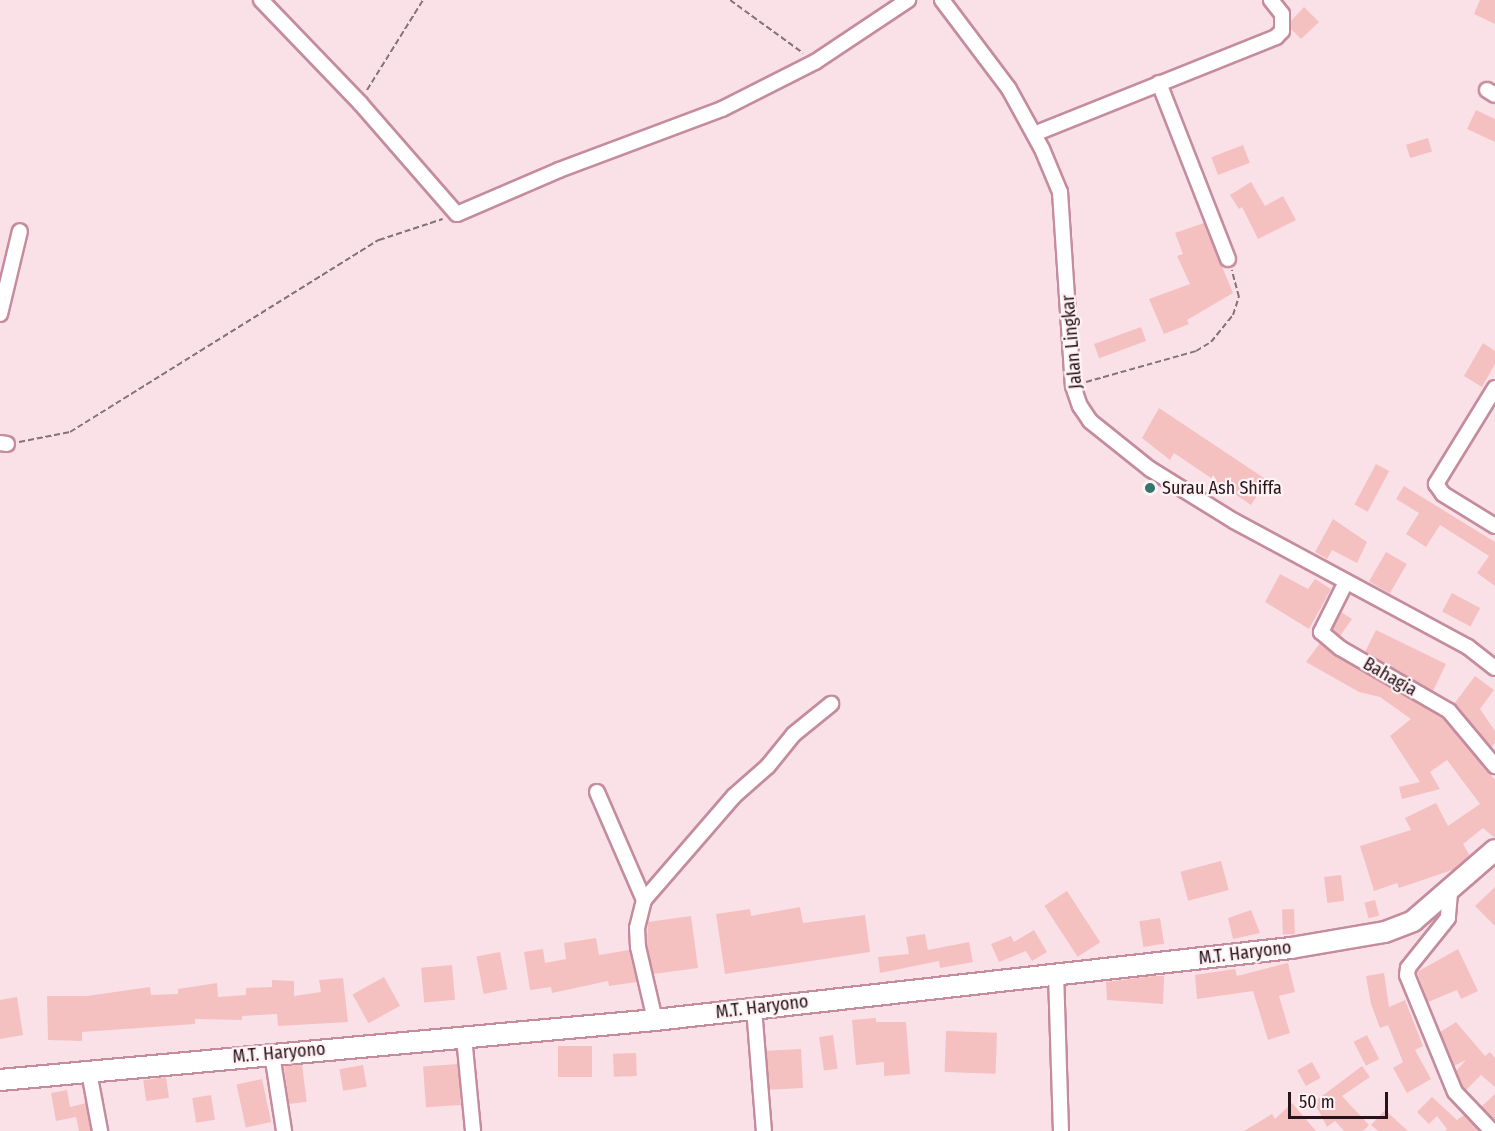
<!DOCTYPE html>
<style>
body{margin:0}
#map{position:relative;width:1495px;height:1131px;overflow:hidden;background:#fae1e8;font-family:"Fira Sans Condensed",sans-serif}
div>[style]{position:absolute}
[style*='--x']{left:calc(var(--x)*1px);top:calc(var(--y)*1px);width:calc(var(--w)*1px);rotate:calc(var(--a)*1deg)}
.building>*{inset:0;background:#f5c0c0;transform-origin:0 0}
.path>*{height:2px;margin-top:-1px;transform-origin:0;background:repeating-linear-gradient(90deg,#877178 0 6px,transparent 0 9px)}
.roads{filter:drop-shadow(2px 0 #c48c9d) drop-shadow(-2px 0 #c48c9d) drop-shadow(0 2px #c48c9d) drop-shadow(0 -2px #c48c9d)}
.minor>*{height:14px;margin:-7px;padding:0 7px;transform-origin:7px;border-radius:7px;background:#fff}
.highway>*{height:20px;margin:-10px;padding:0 10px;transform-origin:10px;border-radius:10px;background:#fff}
.dots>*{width:16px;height:16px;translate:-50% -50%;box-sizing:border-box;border:3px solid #fff2f5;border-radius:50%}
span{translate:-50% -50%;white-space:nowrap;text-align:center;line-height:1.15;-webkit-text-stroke:4.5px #fff2f5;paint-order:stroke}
.street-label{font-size:18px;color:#27131a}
.poi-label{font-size:18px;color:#27131a}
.left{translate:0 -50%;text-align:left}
.scale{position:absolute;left:1288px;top:1092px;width:100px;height:27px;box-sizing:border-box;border:3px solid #27131a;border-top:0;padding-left:8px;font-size:18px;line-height:21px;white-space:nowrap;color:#27131a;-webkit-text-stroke:4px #fff2f5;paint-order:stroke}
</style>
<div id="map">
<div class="building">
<div style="clip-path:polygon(1480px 0,1495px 0,1495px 24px,1474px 14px)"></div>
<div style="clip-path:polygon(1304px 7px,1319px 22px,1301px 39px,1291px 29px,1291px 21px)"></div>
<div style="clip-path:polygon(1476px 110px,1495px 119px,1495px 142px,1467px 129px)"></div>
<div style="left:1428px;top:138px;width:14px;height:23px;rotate:73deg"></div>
<div style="left:1243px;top:145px;width:19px;height:34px;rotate:69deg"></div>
<div style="clip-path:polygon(1251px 182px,1265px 206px,1283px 196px,1296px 220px,1258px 239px,1242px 207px,1239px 209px,1230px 195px)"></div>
<div style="clip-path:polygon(1204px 223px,1233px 293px,1187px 320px,1189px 324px,1164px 334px,1149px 299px,1190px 284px,1177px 256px,1183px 254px,1175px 233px)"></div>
<div style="left:1141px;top:327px;width:15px;height:50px;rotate:70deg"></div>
<div style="clip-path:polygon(1483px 343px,1495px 351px,1495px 364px,1482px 387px,1464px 376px)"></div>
<div style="clip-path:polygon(1159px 408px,1267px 480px,1251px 505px,1174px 453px,1170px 460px,1142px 438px)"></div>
<div style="left:1376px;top:464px;width:15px;height:46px;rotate:28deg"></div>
<div style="clip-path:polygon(1404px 486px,1495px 542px,1495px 586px,1477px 573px,1489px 556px,1440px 525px,1426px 547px,1406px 534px,1419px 513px,1396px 499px)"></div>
<div style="clip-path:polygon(1333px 519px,1367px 542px,1357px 563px,1332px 550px,1327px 559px,1315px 552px)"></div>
<div style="left:1386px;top:552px;width:24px;height:34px;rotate:30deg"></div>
<div style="clip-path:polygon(1280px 574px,1308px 589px,1315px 579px,1331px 589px,1309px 629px,1265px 602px)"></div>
<div style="left:1452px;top:593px;width:32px;height:21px;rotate:28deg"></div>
<div style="clip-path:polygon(1341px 612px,1352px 619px,1340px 636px,1332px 630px)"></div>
<div style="clip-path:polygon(1376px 630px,1446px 664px,1433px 691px,1365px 652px)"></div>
<div style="clip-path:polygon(1320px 643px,1443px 718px,1495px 780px,1495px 838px,1483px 828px,1463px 844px,1470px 856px,1455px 869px,1399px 888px,1397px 883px,1374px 891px,1360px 846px,1411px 830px,1405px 818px,1436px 803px,1448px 826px,1480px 804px,1447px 760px,1430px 772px,1440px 789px,1402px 799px,1399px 787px,1420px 782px,1390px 736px,1411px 719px,1380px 697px,1359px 692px,1306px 662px)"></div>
<div style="clip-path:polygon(1475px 676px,1494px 690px,1480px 709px,1495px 731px,1495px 743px,1491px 747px,1454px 704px)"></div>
<div style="left:1221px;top:861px;width:30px;height:42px;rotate:75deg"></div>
<div style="left:1341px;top:875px;width:26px;height:17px;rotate:83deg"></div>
<div style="clip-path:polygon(1495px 887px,1495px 926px,1475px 906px)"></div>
<div style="left:1067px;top:891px;width:61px;height:27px;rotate:57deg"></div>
<div style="left:1375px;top:900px;width:16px;height:11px;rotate:75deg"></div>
<div style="clip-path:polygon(800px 907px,803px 923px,865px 915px,870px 952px,725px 974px,716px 914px,750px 909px,751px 916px)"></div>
<div style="left:1294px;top:909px;width:25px;height:12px;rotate:88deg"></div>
<div style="clip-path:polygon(1251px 910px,1260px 933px,1233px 939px,1228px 918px)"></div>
<div style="clip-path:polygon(691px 916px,698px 968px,653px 974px,647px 946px,648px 922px)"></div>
<div style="left:1160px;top:918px;width:26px;height:21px;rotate:81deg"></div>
<div style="clip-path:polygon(1034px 930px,1047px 952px,1032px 961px,1026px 951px,999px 962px,991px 944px,1011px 936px,1014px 942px)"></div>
<div style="clip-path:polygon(925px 934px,928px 950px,969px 942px,973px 962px,940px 968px,939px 961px,880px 973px,878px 957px,909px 954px,906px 937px)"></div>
<div style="clip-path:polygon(596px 938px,599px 955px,629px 950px,637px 982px,609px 986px,608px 981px,552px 993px,551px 987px,530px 990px,524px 952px,543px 949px,545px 963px,566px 959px,564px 943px)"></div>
<div style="clip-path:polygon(1458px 949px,1478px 991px,1461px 999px,1457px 990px,1428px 1002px,1417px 972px)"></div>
<div style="left:500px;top:952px;width:38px;height:24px;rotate:79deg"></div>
<div style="clip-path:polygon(1288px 963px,1295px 992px,1279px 996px,1290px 1033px,1268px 1040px,1253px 991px,1197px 999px,1195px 975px,1235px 969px,1237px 976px)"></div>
<div style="left:452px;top:965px;width:35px;height:31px;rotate:85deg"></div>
<div style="clip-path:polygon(1384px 973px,1389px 1007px,1405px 1000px,1423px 1046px,1415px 1050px,1431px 1079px,1407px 1093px,1393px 1068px,1403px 1062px,1388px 1025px,1380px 1028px,1371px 1004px,1366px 976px)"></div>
<div style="clip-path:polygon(1153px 976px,1164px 976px,1163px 1004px,1107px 1000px,1106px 982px)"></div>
<div style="left:384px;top:977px;width:33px;height:36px;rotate:61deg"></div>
<div style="clip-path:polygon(343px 978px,348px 1022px,278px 1026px,277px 1014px,242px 1016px,242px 1020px,195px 1019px,195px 1024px,82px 1032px,82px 1041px,48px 1040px,47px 996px,87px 996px,150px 987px,151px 995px,178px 994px,178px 989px,217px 983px,218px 997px,246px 995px,246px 988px,272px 987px,272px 980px,294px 981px,294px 996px,321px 992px,319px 980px)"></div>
<div style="clip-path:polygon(17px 997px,23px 1035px,0 1039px,0 1000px)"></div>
<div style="clip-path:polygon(876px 1018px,876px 1022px,906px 1022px,910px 1074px,884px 1076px,884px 1062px,856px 1065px,852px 1020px)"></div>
<div style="clip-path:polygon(1456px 1022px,1485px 1056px,1490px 1052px,1495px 1058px,1495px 1087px,1481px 1075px,1466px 1090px,1463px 1087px,1456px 1071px,1466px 1060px,1454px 1066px,1440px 1032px)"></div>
<div style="left:946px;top:1031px;width:51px;height:41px;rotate:2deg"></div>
<div style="left:833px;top:1035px;width:34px;height:14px;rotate:82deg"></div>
<div style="left:1367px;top:1035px;width:27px;height:15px;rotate:63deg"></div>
<div style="left:592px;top:1046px;width:31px;height:34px;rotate:90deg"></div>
<div style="left:801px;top:1049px;width:39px;height:35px;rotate:87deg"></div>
<div style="left:636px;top:1053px;width:23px;height:23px;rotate:88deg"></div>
<div style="left:1312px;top:1062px;width:18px;height:17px;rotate:61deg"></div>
<div style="left:302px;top:1064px;width:38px;height:18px;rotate:83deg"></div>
<div style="left:458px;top:1064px;width:41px;height:35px;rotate:86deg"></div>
<div style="left:363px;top:1065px;width:22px;height:24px;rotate:80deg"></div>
<div style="clip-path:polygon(1362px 1066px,1370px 1077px,1342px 1096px,1369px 1125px,1363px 1131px,1344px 1131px,1335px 1121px,1327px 1127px,1314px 1102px)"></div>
<div style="left:166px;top:1077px;width:21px;height:23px;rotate:82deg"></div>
<div style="left:262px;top:1079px;width:44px;height:26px;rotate:78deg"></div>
<div style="clip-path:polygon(67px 1090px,70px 1107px,86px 1103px,91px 1131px,79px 1131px,76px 1117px,56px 1121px,51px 1093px)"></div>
<div style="clip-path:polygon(1495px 1094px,1495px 1120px,1494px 1120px,1481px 1107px)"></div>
<div style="left:211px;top:1095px;width:25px;height:19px;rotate:81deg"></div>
<div style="clip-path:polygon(1432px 1097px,1457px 1120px,1464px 1115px,1480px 1131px,1445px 1131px,1447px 1129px,1437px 1116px,1429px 1124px,1417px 1112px)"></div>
<div style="clip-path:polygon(1292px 1103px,1316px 1131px,1244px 1131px,1272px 1114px,1275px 1119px)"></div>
<div style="clip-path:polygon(1385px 1110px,1408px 1131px,1378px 1131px,1371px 1125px)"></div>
</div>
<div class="path">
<div style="--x:730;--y:0;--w:90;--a:36"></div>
<div style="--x:367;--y:90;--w:106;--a:-58.1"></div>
<div style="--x:1086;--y:382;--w:114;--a:-15.7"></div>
<div style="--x:1196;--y:351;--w:17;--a:-31"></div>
<div style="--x:1211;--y:342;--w:35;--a:-51"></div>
<div style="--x:1233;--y:315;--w:19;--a:-72"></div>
<div style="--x:1239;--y:297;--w:28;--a:-105"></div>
<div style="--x:19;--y:442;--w:52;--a:-11.1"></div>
<div style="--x:70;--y:432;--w:364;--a:-31.9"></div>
<div style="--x:379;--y:240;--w:67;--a:-18.2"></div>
</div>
<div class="roads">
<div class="minor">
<div style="--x:261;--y:0;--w:143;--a:46.1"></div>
<div style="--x:360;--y:103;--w:147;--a:48.9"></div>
<div style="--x:457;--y:214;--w:111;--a:-23.3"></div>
<div style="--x:559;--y:170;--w:174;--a:-20.5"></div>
<div style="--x:722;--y:109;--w:104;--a:-26.8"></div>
<div style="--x:815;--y:62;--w:112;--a:-33.7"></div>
<div style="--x:942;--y:0;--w:111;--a:53"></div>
<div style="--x:1009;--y:89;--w:68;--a:61.2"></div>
<div style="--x:1042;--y:149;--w:47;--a:67.3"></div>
<div style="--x:1060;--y:192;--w:194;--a:86.2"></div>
<div style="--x:1073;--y:386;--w:21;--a:71"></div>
<div style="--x:1080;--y:406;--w:18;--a:56"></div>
<div style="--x:1090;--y:421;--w:77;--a:38.7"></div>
<div style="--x:1150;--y:469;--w:99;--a:31.8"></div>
<div style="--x:1234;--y:521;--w:266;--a:28.3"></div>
<div style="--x:1468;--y:647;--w:34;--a:38"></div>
<div style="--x:1159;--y:83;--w:189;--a:68.6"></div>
<div style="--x:1487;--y:90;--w:9;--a:32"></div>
<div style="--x:1034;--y:134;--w:261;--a:-21.8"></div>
<div style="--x:1276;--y:37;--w:8;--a:-45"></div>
<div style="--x:1282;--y:31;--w:17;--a:-90"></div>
<div style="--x:1282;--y:14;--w:18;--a:-128"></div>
<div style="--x:0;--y:314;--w:85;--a:-76.5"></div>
<div style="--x:1495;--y:388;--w:113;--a:121.6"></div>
<div style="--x:1436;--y:484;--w:12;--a:55"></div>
<div style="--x:1443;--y:494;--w:61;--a:31.6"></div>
<div style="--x:0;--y:443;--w:7;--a:8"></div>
<div style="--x:1346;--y:582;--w:56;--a:116.6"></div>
<div style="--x:1321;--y:632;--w:25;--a:40"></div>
<div style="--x:1340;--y:648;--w:126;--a:30"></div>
<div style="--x:1449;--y:711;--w:72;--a:50.1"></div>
<div style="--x:597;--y:792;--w:118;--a:66.5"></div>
<div style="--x:1450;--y:893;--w:25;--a:95"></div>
<div style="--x:1448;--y:918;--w:64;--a:128.7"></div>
<div style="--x:1408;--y:968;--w:7;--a:98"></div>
<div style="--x:1407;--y:975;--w:126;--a:67.7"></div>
<div style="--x:1455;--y:1092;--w:54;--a:46.5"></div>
<div style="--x:1056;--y:973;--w:158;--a:88.2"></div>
<div style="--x:754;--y:1008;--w:123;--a:85.4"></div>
<div style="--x:655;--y:1020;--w:75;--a:-103.1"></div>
<div style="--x:638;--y:947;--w:19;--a:-93"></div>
<div style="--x:637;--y:928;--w:29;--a:-76"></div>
<div style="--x:644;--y:900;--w:138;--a:-49.1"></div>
<div style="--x:734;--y:796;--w:45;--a:-41.4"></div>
<div style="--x:768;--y:766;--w:41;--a:-50.9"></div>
<div style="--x:794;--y:734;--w:48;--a:-39"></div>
<div style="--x:464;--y:1037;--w:94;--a:84.5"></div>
<div style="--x:272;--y:1054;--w:78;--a:81.1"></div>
<div style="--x:89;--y:1072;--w:60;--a:79.4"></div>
</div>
<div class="highway">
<div style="--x:0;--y:1080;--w:658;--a:-5.23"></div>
<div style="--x:655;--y:1020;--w:640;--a:-6.46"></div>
<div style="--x:1291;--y:948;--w:95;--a:-9.7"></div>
<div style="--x:1385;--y:932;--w:30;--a:-21"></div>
<div style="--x:1413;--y:921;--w:108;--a:-40.9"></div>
</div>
</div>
<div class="dots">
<div style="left:1150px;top:488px;background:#33776a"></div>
</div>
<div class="street-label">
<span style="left:1072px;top:342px;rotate:-95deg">Jalan Lingkar</span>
<span style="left:1390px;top:677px;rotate:30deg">Bahagia</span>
<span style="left:1245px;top:953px;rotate:-7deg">M.T. Haryono</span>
<span style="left:762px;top:1007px;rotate:-7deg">M.T. Haryono</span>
<span style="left:279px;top:1053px;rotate:-5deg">M.T. Haryono</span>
</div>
<div class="poi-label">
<span class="left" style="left:1162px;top:488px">Surau Ash Shiffa</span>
</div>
<div class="scale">50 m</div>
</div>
